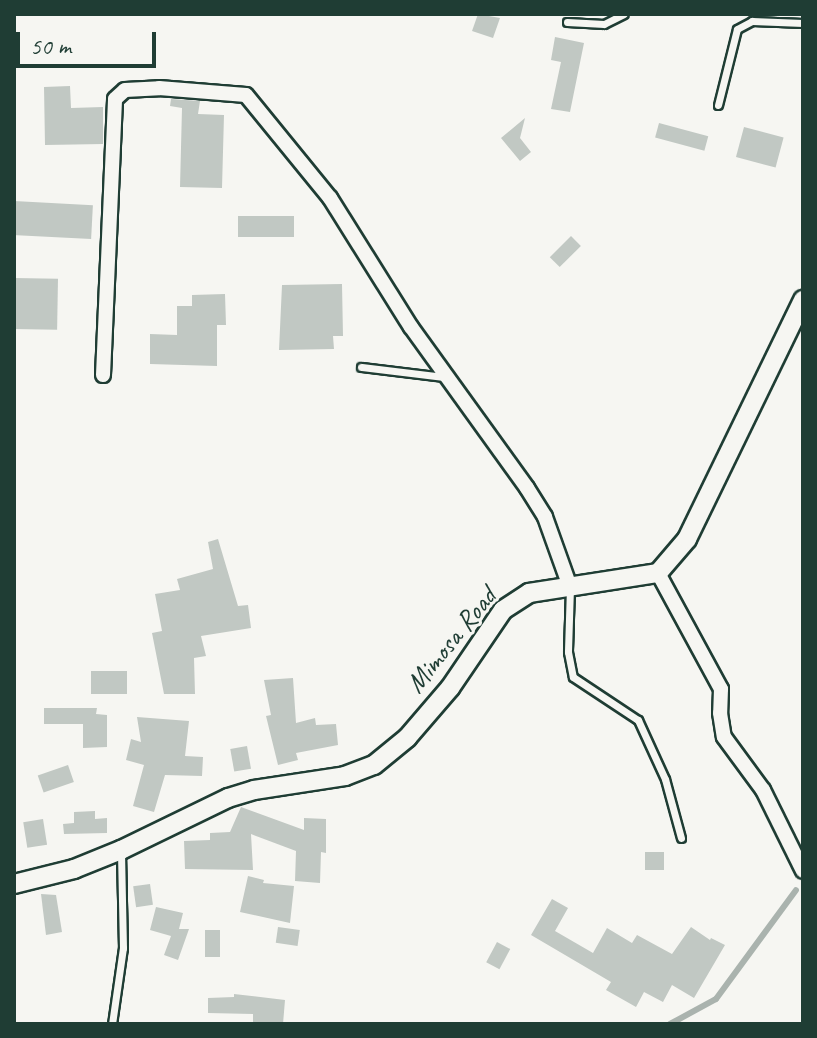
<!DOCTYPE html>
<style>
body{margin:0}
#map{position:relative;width:817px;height:1038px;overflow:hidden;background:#f6f6f2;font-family:Caveat,sans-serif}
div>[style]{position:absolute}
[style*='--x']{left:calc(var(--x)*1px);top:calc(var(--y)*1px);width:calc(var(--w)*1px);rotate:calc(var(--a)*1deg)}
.stream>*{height:6px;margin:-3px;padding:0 3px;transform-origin:3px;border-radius:3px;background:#aab3ae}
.building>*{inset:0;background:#c1c8c3;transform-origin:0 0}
.roads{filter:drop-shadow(2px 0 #1f3d34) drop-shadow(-2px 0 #1f3d34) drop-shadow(0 2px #1f3d34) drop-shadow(0 -2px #1f3d34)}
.service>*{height:7px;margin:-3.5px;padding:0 3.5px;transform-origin:3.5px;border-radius:3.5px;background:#f6f6f2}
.minor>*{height:14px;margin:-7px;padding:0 7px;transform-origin:7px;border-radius:7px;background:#f6f6f2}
.tertiary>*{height:18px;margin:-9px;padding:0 9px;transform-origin:9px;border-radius:9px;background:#f6f6f2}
span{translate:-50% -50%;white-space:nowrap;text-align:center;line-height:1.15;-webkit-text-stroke:6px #f6f6f2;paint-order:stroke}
.street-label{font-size:28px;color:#1f3d34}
.frame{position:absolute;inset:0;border:16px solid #1f3d34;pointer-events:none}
.scale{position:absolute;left:16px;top:32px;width:140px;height:36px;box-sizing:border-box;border:4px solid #1f3d34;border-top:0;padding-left:10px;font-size:24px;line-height:28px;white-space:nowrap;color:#1f3d34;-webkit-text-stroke:6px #f6f6f2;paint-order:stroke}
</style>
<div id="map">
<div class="stream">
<div style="--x:670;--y:1024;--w:52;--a:-28.5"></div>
<div style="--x:716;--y:999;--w:135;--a:-53.7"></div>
</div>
<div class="building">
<div style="clip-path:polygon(478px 14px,500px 18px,493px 38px,472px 31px)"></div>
<div style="clip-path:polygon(555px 37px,584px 43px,570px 112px,551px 109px,561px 62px,551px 60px)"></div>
<div style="clip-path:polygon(70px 86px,71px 108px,103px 107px,103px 144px,45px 145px,44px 87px)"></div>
<div style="clip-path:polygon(171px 99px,200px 101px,198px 114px,224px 115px,222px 188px,180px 187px,182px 108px,170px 106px)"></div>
<div style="clip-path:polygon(525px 118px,520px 138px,531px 152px,520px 161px,501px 138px)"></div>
<div style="left:659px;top:123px;width:51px;height:15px;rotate:15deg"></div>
<div style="left:744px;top:127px;width:41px;height:31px;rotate:15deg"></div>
<div style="left:14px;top:201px;width:79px;height:34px;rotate:3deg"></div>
<div style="left:294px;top:216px;width:21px;height:56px;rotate:90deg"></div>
<div style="left:571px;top:236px;width:14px;height:30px;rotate:45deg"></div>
<div style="left:14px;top:278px;width:44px;height:51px;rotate:1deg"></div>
<div style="clip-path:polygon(342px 284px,343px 336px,333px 336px,334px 349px,279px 350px,282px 285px)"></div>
<div style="clip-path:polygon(225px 294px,226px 325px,217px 325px,217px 366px,150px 364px,150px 334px,177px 335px,177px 306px,192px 306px,192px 295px)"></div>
<div style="clip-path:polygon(218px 539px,238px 606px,248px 605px,251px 628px,201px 636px,206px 656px,194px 658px,195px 694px,164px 694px,152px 633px,162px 631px,155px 594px,180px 590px,177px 579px,213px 569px,208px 542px)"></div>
<div style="left:127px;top:671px;width:23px;height:36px;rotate:90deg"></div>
<div style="clip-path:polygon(293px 678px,296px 723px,315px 718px,316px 725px,336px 724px,338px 745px,296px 753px,298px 760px,278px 765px,266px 716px,271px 715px,264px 680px)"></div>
<div style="clip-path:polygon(44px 708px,97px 708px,96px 714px,107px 715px,107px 747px,83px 748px,83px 724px,44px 724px)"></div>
<div style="clip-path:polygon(137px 717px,189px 721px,185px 756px,203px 757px,202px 776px,165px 775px,154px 812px,133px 806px,144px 765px,126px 760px,131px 739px,141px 742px)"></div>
<div style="left:247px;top:746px;width:23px;height:17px;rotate:80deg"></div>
<div style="left:68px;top:765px;width:18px;height:32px;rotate:71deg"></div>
<div style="clip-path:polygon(241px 807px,304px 830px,304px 818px,326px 819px,326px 853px,321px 852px,320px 883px,295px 881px,296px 851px,251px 834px,253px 870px,185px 869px,184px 841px,210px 840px,210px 833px,230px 832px)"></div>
<div style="clip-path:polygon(95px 811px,95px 819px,107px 818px,107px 833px,64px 834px,63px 824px,74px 823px,74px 812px)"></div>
<div style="left:43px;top:819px;width:26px;height:20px;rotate:81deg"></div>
<div style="left:645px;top:852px;width:19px;height:18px"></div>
<div style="clip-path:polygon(248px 876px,264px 880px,263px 883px,294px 886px,290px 923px,240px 912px)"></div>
<div style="left:150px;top:884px;width:21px;height:17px;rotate:82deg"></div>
<div style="clip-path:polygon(41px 894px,56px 895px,62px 932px,46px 935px)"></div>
<div style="clip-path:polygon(552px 899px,568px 908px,555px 931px,593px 953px,607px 928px,632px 943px,637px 935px,672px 954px,691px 927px,710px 940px,711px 938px,725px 945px,694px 998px,672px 985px,663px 1002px,644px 992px,636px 1007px,606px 990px,611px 982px,531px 935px)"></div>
<div style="clip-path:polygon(156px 907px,183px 913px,179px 929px,189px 929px,178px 960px,164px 955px,171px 936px,150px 930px)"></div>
<div style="left:278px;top:927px;width:22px;height:16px;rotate:8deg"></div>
<div style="left:205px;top:930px;width:15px;height:27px"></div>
<div style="left:497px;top:942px;width:15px;height:23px;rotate:28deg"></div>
<div style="clip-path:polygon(234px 994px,285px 1000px,283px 1024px,253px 1024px,253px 1014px,208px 1013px,208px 998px,234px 997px)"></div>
</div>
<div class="roads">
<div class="service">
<div style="--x:567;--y:22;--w:37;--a:3"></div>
<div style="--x:604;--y:24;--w:22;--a:-27"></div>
<div style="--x:718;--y:105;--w:78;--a:-76"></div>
<div style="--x:737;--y:29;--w:17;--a:-28"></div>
<div style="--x:752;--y:21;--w:51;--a:2.2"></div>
<div style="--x:361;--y:367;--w:84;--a:6.9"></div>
<div style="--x:570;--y:587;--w:65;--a:91.8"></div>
<div style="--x:568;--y:652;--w:25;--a:79"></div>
<div style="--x:573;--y:677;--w:78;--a:33.5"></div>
<div style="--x:638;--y:720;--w:65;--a:65.4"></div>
<div style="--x:665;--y:779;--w:61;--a:74.8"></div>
<div style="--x:112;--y:1024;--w:77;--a:-81.8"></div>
<div style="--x:123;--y:948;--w:95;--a:-91.2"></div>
</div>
<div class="minor">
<div style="--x:103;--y:375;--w:276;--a:-87.5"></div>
<div style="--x:115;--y:99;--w:13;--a:-42"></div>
<div style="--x:125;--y:90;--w:34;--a:-3"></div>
<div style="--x:159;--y:88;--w:87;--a:4.6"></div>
<div style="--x:246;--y:95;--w:133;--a:50.8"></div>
<div style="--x:330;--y:198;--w:152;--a:57.9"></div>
<div style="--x:411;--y:327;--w:198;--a:54.2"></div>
<div style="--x:527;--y:488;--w:34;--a:58"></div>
<div style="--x:545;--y:517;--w:74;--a:70.3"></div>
<div style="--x:658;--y:573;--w:132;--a:61.5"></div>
<div style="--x:721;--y:689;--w:24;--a:92"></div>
<div style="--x:720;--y:713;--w:24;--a:81"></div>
<div style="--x:724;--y:737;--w:66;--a:53.7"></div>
<div style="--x:763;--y:790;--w:90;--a:63.7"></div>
</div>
<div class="tertiary">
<div style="--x:14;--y:884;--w:62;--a:-14"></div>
<div style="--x:74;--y:869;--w:51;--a:-22"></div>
<div style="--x:121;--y:850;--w:119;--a:-25.9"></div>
<div style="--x:228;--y:798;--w:27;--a:-17"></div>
<div style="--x:254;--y:790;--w:92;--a:-8.7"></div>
<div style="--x:345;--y:776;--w:31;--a:-21"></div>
<div style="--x:374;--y:765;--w:43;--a:-39.3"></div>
<div style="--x:407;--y:738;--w:66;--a:-49.3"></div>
<div style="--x:450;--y:688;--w:94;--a:-55.8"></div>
<div style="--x:503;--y:610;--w:31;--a:-33"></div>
<div style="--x:529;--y:593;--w:131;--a:-8.8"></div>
<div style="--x:658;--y:573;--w:45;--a:-49.5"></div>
<div style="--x:687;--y:539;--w:266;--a:-64.1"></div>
</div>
</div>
<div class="street-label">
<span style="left:451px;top:640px;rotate:-51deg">Mimosa Road</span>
</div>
<div class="frame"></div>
<div class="scale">50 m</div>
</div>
